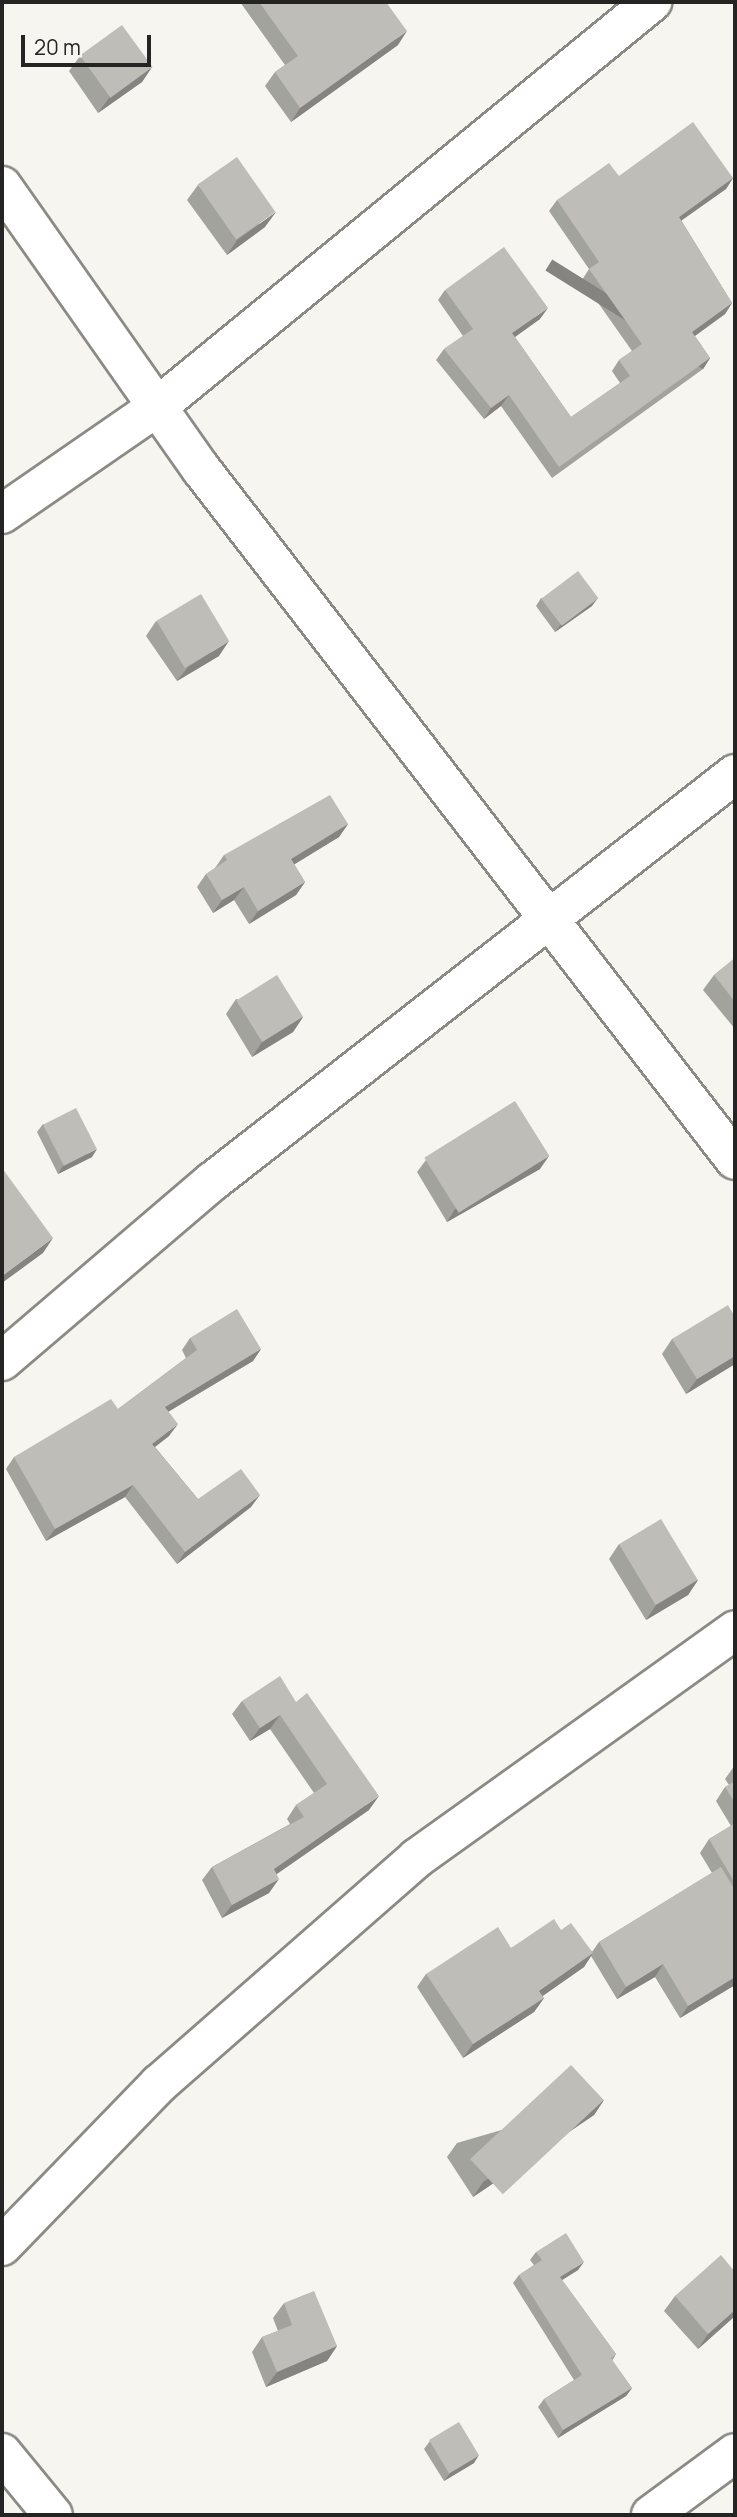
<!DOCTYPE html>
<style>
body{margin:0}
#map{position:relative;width:737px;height:2517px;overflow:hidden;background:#f6f5f0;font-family:Manrope,sans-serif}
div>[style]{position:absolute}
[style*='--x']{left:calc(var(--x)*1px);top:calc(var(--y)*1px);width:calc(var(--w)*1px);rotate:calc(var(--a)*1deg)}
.roads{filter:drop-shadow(2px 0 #8b8a85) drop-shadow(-2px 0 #8b8a85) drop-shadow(0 2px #8b8a85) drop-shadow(0 -2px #8b8a85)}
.minor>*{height:38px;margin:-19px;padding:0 19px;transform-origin:19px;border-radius:19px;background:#fff}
.wall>*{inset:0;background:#a3a39e}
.shaded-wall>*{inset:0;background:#858481;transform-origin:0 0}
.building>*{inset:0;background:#bebdb8;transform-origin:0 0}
span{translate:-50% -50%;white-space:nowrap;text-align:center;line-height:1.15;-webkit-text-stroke:5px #f6f5f0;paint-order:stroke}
.frame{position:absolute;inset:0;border:4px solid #242422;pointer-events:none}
.scale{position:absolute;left:21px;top:35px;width:130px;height:32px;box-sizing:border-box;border:4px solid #242422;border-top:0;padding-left:9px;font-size:21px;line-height:24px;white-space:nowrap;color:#242422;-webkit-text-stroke:5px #f6f5f0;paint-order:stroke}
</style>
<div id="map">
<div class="roads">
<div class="minor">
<div style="--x:2;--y:186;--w:346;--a:54.9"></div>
<div style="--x:201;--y:469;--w:873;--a:52.3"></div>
<div style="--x:2;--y:514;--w:188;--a:-34.6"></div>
<div style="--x:157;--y:407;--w:640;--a:-39.29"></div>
<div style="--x:2;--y:1361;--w:277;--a:-40.5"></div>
<div style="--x:213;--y:1181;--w:662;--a:-37.94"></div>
<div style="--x:2;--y:2246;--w:226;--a:-45.9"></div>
<div style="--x:159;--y:2084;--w:343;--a:-41.2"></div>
<div style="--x:417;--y:1858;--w:391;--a:-35.6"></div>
<div style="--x:2;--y:2453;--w:80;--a:50.6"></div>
<div style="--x:651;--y:2515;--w:104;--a:-36.4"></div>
</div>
</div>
<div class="wall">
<div style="clip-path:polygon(240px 2px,386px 2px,398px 45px,291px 122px,265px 86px,275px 72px,285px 65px)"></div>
<div style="clip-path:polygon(80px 56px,152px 67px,142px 82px,98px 113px,69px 71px)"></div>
<div style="clip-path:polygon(619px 176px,733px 178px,726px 189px,681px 220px,732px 303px,725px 314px,695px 336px,710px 358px,703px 369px,552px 478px,501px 406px,484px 419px,436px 360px,444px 349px,463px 336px,438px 300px,445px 290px,540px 319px,515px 337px,571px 417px,620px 383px,612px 371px,619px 360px,632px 351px,582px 280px,589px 269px,549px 211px,557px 200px)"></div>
<div style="clip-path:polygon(198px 185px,265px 227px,227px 255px,187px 200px)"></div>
<div style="clip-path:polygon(541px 598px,592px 606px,555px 632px,536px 606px)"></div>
<div style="clip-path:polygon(156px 621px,219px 656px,177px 681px,146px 636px)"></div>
<div style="clip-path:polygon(348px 824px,339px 837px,294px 864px,305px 882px,296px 895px,249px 924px,234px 900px,213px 913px,197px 887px,206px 874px,215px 868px,224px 855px)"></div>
<div style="clip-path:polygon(735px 958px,735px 1029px,703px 990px,714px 975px)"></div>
<div style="clip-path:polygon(236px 999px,303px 1017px,293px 1032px,252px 1057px,226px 1014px)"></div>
<div style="clip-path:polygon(43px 1124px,92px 1157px,58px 1174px,37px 1132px)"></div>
<div style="clip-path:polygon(426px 1160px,540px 1169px,447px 1222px,417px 1172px)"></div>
<div style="clip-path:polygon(735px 1317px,735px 1364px,686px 1394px,662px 1354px,672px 1339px)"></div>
<div style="clip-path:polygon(190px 1338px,261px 1349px,253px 1361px,168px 1412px,169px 1436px,155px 1447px,198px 1499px,251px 1507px,177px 1564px,125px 1497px,46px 1541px,6px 1469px,14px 1457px,118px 1409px,186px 1358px,182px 1350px)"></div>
<div style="clip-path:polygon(619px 1544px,698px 1580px,688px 1595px,646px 1620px,609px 1559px)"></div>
<div style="clip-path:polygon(242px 1701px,296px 1702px,369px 1810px,276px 1874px,269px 1893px,222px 1918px,202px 1880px,212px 1867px,290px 1824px,287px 1819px,296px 1805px,314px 1793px,270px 1729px,250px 1741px,232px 1714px)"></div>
<div style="clip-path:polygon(735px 1765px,735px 1985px,680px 2018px,655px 1977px,617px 1999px,591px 1956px,584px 1967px,542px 1996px,544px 1998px,534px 2012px,463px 2058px,417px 1987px,426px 1974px,511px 1948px,561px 1930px,592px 1952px,599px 1942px,712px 1873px,700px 1853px,709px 1839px,731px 1826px,716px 1801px,725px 1787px,729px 1785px,725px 1779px)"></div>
<div style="clip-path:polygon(604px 2100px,594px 2115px,473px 2197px,447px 2157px,457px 2143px)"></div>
<div style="clip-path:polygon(536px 2252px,578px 2270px,562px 2280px,616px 2354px,612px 2361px,632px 2388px,626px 2396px,558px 2438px,538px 2407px,544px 2399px,574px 2380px,513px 2283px,519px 2275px,534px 2265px,530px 2260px)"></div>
<div style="clip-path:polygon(735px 2272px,735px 2316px,698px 2349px,664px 2311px,675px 2296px)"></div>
<div style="clip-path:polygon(284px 2303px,337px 2346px,327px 2361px,266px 2387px,252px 2352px,262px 2337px,278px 2331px,273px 2318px)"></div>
<div style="clip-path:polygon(430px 2441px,474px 2463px,444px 2481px,424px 2449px)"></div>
</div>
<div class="shaded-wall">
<div style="clip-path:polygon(407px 31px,398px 45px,291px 122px,300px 108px)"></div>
<div style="clip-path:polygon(152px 67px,142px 82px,98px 113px,109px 98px)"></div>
<div style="clip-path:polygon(733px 178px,726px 189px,671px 228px,679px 217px)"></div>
<div style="clip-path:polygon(276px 212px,265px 227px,227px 255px,237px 240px)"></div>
<div style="clip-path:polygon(732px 303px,725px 314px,685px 343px,692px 332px)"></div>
<div style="clip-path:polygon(548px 308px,540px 319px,505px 344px,512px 333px)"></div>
<div style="left:710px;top:358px;width:13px;height:186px;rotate:122deg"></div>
<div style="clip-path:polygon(509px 395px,501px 406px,484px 419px,491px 408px)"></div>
<div style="clip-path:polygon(598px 598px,592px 606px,555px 632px,561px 624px)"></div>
<div style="clip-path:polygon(229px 641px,219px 656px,177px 681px,188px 667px)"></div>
<div style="clip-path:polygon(348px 824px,339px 837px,282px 872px,291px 859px)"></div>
<div style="clip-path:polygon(305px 882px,296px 895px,249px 924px,258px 911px)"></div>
<div style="clip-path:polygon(244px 887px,234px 900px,213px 913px,222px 900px)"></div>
<div style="clip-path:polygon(303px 1017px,293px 1032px,252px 1057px,262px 1042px)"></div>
<div style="clip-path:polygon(97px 1149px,92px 1157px,58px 1174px,63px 1166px)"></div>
<div style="clip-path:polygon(549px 1156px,540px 1169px,447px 1222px,455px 1209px)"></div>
<div style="clip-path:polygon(53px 1238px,43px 1253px,2px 1283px,2px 1276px)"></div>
<div style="clip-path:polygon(261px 1349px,253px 1361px,156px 1419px,165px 1407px)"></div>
<div style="clip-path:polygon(735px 1356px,735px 1364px,686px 1394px,697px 1379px)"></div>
<div style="clip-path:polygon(178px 1424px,169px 1436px,143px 1456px,152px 1444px)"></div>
<div style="clip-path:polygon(133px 1485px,125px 1497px,46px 1541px,55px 1529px)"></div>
<div style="clip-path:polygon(260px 1495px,251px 1507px,177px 1564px,185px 1552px)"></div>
<div style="clip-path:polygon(698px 1580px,688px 1595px,646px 1620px,656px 1605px)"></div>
<div style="clip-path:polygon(280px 1715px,270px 1729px,250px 1741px,260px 1728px)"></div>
<div style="clip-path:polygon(379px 1796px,369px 1810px,264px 1883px,274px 1869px)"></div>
<div style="clip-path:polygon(279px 1879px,269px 1893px,222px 1918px,232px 1905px)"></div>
<div style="clip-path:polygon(593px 1953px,584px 1967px,530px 2005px,539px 1991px)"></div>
<div style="clip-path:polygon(663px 1964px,655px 1977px,617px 1999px,626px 1987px)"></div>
<div style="clip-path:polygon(735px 1977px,735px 1985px,680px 2018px,688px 2006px)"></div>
<div style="clip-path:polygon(544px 1998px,534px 2012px,463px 2058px,473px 2044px)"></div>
<div style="clip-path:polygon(604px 2100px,594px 2115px,473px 2197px,483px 2182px)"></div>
<div style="clip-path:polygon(584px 2262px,578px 2270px,554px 2285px,560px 2277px)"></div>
<div style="clip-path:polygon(735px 2310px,735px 2316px,698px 2349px,708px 2334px)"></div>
<div style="clip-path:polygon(337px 2346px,327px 2361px,266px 2387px,277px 2372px)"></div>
<div style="clip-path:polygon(632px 2388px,626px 2396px,558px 2438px,563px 2430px)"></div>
<div style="clip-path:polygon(479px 2455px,474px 2463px,444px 2481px,450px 2473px)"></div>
</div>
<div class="building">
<div style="clip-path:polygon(259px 2px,386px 2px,407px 31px,300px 108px,275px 72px,298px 56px)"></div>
<div style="left:122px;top:25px;width:52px;height:52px;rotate:54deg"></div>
<div style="clip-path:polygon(693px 122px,733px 178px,679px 217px,732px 303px,692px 332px,710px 358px,559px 467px,509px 395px,491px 408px,444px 349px,473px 329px,445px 290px,504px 247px,548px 308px,512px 333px,571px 417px,630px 376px,619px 360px,642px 344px,589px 269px,599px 262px,557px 200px,609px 163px,619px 176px)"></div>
<div style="left:237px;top:157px;width:67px;height:48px;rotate:55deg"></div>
<div style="left:578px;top:571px;width:34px;height:46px;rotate:53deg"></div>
<div style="left:201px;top:594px;width:55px;height:52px;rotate:59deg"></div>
<div style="clip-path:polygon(330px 795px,348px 824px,291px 859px,305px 882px,258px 911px,244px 887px,222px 900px,206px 874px,227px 860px,224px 855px)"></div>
<div style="clip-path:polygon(735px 958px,735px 1002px,714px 975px)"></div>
<div style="left:277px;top:975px;width:49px;height:48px;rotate:58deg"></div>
<div style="left:515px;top:1101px;width:65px;height:107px;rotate:58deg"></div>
<div style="left:76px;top:1108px;width:46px;height:37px;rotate:63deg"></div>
<div style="clip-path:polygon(2px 1168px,53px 1238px,2px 1276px)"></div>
<div style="clip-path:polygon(728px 1305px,735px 1317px,735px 1356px,697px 1379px,672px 1339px)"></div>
<div style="clip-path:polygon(237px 1309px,261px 1349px,165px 1407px,178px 1424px,152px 1444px,198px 1499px,241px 1469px,260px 1495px,185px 1552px,133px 1485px,55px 1529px,14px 1457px,111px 1399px,118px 1409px,197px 1350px,190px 1338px)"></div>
<div style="left:661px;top:1519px;width:71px;height:49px;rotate:59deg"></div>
<div style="clip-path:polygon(280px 1676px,296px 1702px,307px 1693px,379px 1796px,274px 1869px,279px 1879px,232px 1905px,212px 1867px,304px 1817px,296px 1805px,327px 1784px,280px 1715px,260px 1728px,242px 1701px)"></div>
<div style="clip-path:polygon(735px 1781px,735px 1803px,725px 1787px)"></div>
<div style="clip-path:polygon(735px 1823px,735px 1883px,709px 1839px)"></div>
<div style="clip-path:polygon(721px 1867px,735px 1890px,735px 1977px,688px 2006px,663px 1964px,626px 1987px,599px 1942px)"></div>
<div style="clip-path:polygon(554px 1919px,561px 1930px,571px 1923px,593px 1953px,539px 1991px,544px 1998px,473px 2044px,426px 1974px,498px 1927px,511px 1948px)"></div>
<div style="left:571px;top:2065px;width:48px;height:138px;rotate:47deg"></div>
<div style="clip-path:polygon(566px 2233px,584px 2262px,560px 2277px,616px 2354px,611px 2358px,632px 2388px,563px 2430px,544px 2399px,582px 2375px,519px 2275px,542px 2260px,536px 2252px)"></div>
<div style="clip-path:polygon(721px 2255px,735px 2272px,735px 2310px,708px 2334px,675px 2296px)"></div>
<div style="clip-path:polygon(314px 2291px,337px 2346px,277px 2372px,262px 2337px,292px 2325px,284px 2303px)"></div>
<div style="left:459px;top:2422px;width:39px;height:35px;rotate:59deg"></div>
</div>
<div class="frame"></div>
<div class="scale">20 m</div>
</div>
